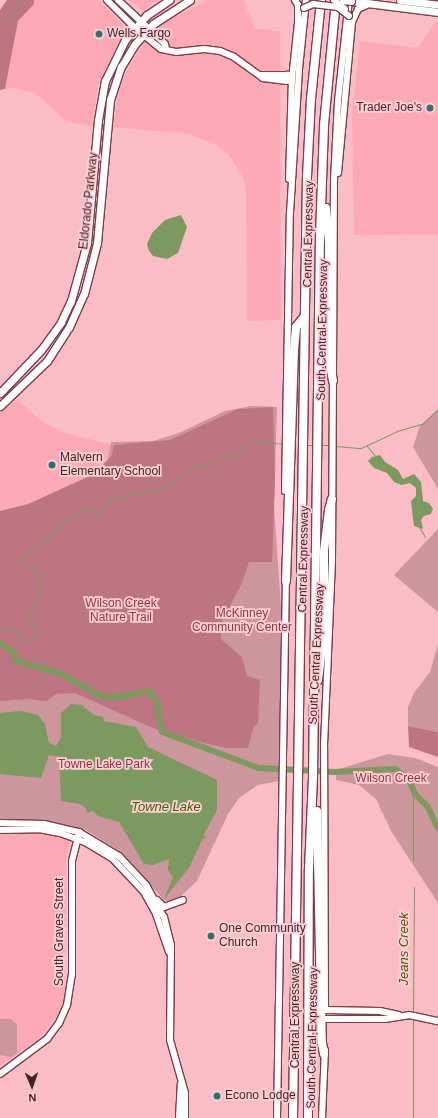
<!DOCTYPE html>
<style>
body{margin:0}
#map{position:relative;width:438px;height:1118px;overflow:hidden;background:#fbbdc5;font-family:Helvetica,sans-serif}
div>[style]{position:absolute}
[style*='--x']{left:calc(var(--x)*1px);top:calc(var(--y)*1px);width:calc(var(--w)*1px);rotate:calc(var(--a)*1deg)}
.built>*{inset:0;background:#fda9b5}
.green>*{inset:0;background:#cd959c}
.forest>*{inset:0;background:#bd7681}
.water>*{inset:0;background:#7c995f}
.stream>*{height:1px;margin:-0.5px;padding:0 0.5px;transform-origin:0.5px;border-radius:0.5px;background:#7c995f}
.river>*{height:6px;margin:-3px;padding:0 3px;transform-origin:3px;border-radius:3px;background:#7c995f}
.roads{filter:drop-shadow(1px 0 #7e3d49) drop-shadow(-1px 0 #7e3d49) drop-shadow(0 1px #7e3d49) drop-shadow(0 -1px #7e3d49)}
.secondary>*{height:6px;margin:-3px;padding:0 3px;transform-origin:3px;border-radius:3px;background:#fff}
.primary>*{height:7px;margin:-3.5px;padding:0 3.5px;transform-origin:3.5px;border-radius:3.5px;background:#fff}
.highway>*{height:8px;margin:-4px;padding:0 4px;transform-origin:4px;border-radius:4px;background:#fff}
.bridges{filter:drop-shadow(1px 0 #7e3d49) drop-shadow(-1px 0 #7e3d49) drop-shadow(0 1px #7e3d49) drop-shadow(0 -1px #7e3d49)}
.secondary-bridge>*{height:6px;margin:-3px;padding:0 3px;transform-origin:3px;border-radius:3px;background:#fff}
.primary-bridge>*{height:7px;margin:-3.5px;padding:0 3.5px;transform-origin:3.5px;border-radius:3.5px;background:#fff}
.dots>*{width:11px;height:11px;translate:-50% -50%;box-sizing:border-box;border:2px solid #fecfd4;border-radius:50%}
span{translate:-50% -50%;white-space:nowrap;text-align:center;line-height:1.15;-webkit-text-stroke:3.5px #fecfd4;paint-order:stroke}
.poi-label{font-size:12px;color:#402327}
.left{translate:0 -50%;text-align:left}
.right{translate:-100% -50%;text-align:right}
.street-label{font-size:12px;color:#402327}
.park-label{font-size:12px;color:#8d3648}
.water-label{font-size:13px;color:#3c5f00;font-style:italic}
.north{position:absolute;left:12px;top:1066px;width:40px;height:40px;-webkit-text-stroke:3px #fecfd4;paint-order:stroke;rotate:178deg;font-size:11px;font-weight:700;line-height:16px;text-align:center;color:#402327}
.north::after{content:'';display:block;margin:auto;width:14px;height:18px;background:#402327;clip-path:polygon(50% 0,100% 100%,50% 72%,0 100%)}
</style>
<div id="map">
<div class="built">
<div style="clip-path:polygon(34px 0,99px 0,126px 28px,98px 85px,92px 127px,66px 121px,35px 93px,14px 88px,5px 89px,18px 21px,34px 4px)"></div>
<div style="clip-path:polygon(129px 0,159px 0,143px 11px)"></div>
<div style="clip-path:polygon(210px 0,243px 0,256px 29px,280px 31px,281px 320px,247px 321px,246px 193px,244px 180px,230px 156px,217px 145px,190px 134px,113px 127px,120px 84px,142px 44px,169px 19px)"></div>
<div style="clip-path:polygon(435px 22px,438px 22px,438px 234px,354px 235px,352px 115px,360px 41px,418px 48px)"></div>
<div style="clip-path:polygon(18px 400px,43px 422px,68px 434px,114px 445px,112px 455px,94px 474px,28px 504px,0 511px,0 413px)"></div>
<div style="clip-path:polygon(0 833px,38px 833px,69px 839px,70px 843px,66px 859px,65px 996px,58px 1014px,40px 1038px,0 1066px)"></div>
</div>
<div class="green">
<div style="clip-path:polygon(251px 406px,277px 407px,274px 507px,282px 621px,279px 781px,258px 785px,239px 798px,228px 814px,197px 881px,179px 898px,165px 901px,121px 852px,86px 830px,45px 820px,0 820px,0 540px,100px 504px,111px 442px,153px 441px,179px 433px,225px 411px)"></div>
<div style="clip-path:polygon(438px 410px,438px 489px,413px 447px,420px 426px)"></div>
<div style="clip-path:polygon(438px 529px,438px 612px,394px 575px)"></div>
<div style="clip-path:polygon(438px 644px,438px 732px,408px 726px,408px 707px,414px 693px,430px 672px)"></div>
<div style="clip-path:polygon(388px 754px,415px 758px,438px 767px,438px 903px,391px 831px,376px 799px,359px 785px,336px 780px,336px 770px)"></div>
<div style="clip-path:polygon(0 1019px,11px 1019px,17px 1025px,17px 1053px,11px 1057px,0 1055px)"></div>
</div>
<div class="forest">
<div style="clip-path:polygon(7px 0,34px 0,34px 4px,18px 21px,5px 89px,0 90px,0 10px)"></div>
<div style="clip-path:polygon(273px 407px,275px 480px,272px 562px,249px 562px,242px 583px,221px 623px,221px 639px,242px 657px,247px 676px,260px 680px,258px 724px,254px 726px,248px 748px,226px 748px,204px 743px,155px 729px,75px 693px,56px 694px,47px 701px,28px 699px,0 701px,0 511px,28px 504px,94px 474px,112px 455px,114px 445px,170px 440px,238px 409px)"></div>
<div style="clip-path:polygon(408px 726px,438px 732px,438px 757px,409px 747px)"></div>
</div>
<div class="water">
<div style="clip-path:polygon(181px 215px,187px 227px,178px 253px,167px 259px,153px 256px,149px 251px,147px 244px,152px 233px,165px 220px)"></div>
<div style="clip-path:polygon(380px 455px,385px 462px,398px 470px,403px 479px,414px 474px,421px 482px,423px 501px,429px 503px,433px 509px,431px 514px,424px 516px,421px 520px,423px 529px,414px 526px,413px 519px,411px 501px,416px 496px,416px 488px,410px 483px,402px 485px,394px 482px,387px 473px,374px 468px,368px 461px,372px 457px)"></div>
<div style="clip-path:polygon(71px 704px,82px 705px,94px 715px,103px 717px,104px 721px,136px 727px,148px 747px,217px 780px,217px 810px,204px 834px,206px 839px,203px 838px,189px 868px,164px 899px,173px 877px,168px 870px,169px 859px,153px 865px,144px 864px,119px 822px,98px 816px,93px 811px,87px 813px,86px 808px,80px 804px,61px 801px,59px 757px,49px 755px,41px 778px,0 774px,0 713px,21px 711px,38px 715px,45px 724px,49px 743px,56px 746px,61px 737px,61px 713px)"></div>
</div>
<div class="stream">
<div style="--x:0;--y:19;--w:6;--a:9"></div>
<div style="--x:6;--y:20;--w:16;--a:-43"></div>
<div style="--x:18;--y:9;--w:9;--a:-77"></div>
<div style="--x:306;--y:445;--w:9;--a:0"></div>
<div style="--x:322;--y:445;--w:9;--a:0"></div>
<div style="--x:336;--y:446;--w:25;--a:5"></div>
<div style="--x:361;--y:448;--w:40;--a:-25"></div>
<div style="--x:397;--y:431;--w:26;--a:-16"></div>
<div style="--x:422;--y:424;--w:22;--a:-43"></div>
<div style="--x:367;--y:446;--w:13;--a:51"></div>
<div style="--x:419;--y:527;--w:12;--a:59"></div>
<div style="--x:0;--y:630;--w:9;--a:-18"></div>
<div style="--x:9;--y:627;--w:9;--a:21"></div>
<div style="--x:17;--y:630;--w:9;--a:72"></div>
<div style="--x:20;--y:639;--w:9;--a:13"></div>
<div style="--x:29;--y:641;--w:10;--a:-24"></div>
<div style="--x:38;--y:637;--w:7;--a:-90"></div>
<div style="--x:38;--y:630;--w:11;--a:-142"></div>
<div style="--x:29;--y:623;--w:8;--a:-97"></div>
<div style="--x:28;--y:615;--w:21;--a:-55"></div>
<div style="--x:40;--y:598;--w:8;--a:-83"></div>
<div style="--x:41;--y:590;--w:24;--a:-102"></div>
<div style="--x:36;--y:567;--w:14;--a:-172"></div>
<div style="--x:22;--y:565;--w:6;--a:-108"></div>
<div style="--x:20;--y:559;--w:14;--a:-30"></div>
<div style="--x:32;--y:552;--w:45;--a:-44.1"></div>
<div style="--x:64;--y:521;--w:11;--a:-22"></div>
<div style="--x:74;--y:517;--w:14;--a:-39"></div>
<div style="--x:85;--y:508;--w:14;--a:21"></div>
<div style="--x:98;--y:513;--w:16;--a:-50"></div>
<div style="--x:108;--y:501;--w:10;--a:-24"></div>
<div style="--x:117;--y:497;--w:48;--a:-9.7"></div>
<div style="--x:164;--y:489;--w:38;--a:-37"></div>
<div style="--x:194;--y:466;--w:13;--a:-4"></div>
<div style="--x:207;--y:465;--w:18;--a:-29"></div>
<div style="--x:223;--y:456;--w:16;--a:-7"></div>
<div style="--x:239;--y:454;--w:13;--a:-61"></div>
<div style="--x:245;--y:443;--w:5;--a:-22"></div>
<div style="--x:250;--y:441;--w:33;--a:5"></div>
<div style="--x:413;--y:861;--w:70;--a:-90"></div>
<div style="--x:413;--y:1010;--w:123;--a:-89.5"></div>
<div style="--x:413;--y:1118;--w:98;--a:-90"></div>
</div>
<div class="river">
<div style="--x:0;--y:643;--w:19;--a:36"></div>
<div style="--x:15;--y:654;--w:7;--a:82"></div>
<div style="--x:16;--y:661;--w:45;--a:15.6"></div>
<div style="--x:59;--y:673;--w:48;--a:28.7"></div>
<div style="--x:101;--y:696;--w:18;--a:3"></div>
<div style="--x:119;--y:697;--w:31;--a:-11"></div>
<div style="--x:149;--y:691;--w:14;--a:54"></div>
<div style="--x:157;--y:702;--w:30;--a:81"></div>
<div style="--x:162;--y:732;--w:103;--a:20.4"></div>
<div style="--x:259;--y:768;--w:75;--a:3.1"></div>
<div style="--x:334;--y:772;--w:61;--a:-2.8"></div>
<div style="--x:395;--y:769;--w:16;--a:35"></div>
<div style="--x:408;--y:778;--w:17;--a:66"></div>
<div style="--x:415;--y:794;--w:18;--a:45"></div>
<div style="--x:428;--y:807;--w:23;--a:65"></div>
</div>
<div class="roads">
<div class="secondary">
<div style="--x:107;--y:0;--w:40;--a:45"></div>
<div style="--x:135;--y:28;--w:33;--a:39"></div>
<div style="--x:161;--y:49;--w:15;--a:11"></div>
<div style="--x:176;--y:52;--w:28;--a:-6"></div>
<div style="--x:204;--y:49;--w:16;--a:7"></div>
<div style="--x:220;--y:51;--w:15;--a:23"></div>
<div style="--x:234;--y:57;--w:36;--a:36"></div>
<div style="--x:263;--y:78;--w:24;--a:7"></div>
<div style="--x:287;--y:81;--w:5;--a:-22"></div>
<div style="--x:292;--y:79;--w:6;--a:-135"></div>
<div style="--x:288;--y:75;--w:28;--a:180"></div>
<div style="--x:118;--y:0;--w:64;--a:43.1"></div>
<div style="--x:165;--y:44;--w:5;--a:79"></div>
<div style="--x:338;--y:173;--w:152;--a:-84.7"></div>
<div style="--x:352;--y:22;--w:14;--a:-65"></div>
<div style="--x:358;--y:9;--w:12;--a:-24"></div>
<div style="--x:289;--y:179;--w:100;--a:-88.3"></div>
<div style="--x:292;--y:79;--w:56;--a:-83.9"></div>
<div style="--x:298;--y:23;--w:18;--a:-90"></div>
<div style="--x:298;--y:5;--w:6;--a:-121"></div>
<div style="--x:285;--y:491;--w:278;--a:-89"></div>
<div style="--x:290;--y:213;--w:144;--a:-86.4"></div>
<div style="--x:299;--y:69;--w:69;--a:-84.2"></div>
<div style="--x:0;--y:823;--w:44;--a:1.3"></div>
<div style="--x:44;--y:824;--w:36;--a:13"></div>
<div style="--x:79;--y:832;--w:47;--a:31"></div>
<div style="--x:119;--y:856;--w:40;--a:47"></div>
<div style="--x:146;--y:885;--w:37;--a:61"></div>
<div style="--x:164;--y:917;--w:29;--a:76"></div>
<div style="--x:171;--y:945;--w:95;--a:90.6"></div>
<div style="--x:170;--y:1040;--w:55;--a:74.2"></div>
<div style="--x:185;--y:1093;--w:25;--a:90"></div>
<div style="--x:0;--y:830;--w:39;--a:-1"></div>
<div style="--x:39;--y:829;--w:21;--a:11"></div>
<div style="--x:60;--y:833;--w:27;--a:20"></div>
<div style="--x:85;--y:842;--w:31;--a:31"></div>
<div style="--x:112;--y:858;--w:47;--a:46.7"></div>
<div style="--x:144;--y:892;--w:25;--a:61"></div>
<div style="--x:156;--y:914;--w:40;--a:71.1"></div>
<div style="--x:157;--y:900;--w:10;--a:45"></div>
<div style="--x:164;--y:907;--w:20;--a:-20"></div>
<div style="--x:325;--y:1010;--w:265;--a:-90.2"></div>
<div style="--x:324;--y:745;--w:184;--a:-87.5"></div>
<div style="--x:332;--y:561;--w:381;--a:-89.7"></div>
<div style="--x:334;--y:180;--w:79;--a:-87.1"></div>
<div style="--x:338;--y:101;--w:102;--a:-83.8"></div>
<div style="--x:325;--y:1010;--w:55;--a:1"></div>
<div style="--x:380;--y:1011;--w:19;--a:12"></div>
<div style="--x:325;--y:1019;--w:60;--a:0"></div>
<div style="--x:385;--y:1019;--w:24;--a:-9"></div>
<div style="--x:409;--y:1015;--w:30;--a:12"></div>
<div style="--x:0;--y:1074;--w:59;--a:-36.7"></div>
<div style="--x:47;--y:1039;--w:20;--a:-53"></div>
<div style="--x:59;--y:1023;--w:20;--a:-66"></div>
<div style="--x:67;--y:1005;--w:30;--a:-81"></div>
<div style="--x:72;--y:975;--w:114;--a:-90"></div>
<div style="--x:72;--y:861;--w:30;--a:-76"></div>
<div style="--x:179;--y:1118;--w:34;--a:-87"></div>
<div style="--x:277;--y:1118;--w:540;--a:-89.05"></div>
<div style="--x:322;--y:1118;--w:68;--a:-87.5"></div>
</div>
<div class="primary">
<div style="--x:400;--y:0;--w:38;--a:7"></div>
<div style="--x:351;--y:1;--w:88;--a:7.2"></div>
<div style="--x:0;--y:393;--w:59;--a:-46.4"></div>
<div style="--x:41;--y:350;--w:34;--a:-54"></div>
<div style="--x:61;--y:322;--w:23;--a:-65"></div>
<div style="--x:71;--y:301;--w:60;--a:-74.6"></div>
<div style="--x:87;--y:243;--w:123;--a:-84.9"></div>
<div style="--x:98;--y:120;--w:40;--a:-80"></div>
<div style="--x:105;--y:81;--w:46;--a:-64"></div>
<div style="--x:125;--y:40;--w:33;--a:-49"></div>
<div style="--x:147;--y:15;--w:27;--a:-34"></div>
<div style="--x:0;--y:406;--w:65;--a:-43.8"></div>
<div style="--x:47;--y:361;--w:40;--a:-57.1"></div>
<div style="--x:69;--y:327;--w:36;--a:-66"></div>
<div style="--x:84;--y:294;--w:53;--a:-75.7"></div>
<div style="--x:97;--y:243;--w:144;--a:-84.8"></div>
<div style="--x:110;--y:100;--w:35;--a:-72"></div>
<div style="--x:121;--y:67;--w:27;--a:-59"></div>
<div style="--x:135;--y:44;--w:27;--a:-48"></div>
<div style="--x:153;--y:24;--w:44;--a:-33"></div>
</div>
<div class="highway">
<div style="--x:326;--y:208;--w:35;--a:85"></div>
<div style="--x:329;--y:243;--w:117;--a:90"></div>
<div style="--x:329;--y:360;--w:21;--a:79"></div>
<div style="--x:286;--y:581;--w:230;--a:-88"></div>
<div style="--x:294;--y:351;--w:24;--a:-85"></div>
<div style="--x:296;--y:327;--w:14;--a:-51"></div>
<div style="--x:318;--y:680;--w:48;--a:-82.9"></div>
<div style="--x:324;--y:632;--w:81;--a:-90"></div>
<div style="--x:324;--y:551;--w:41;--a:-83"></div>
<div style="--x:329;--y:510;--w:11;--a:-75"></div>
<div style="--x:317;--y:811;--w:232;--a:88.8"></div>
<div style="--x:322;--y:1043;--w:11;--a:80"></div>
<div style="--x:293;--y:1118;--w:941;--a:-89.15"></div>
<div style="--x:307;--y:177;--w:78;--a:-87.1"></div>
<div style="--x:311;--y:99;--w:100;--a:-84.2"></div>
<div style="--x:308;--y:1118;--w:249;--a:-89.8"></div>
<div style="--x:309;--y:869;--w:92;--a:-87.5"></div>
<div style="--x:313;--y:777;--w:541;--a:-89.26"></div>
<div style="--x:320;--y:236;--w:111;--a:-87.9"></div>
<div style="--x:324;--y:125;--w:126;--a:-84.5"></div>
</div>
</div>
<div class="bridges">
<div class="secondary-bridge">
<div style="--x:334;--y:0;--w:14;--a:39"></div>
<div style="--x:304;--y:8;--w:10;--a:-24"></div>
<div style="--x:313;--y:4;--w:25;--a:7"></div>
<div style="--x:338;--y:7;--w:14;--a:39"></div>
</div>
<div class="primary-bridge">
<div style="--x:343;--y:0;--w:8;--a:7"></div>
</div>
</div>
<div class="dots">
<div style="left:99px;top:34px;background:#2b7470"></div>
<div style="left:430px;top:108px;background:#2b7470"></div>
<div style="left:52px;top:465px;background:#2b7470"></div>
<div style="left:211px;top:936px;background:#2b7470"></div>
<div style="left:217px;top:1096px;background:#2b7470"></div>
</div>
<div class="poi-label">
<span class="left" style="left:107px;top:34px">Wells Fargo</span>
<span class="right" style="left:422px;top:108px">Trader Joe's</span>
<span class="left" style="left:60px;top:465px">Malvern<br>Elementary School</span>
<span class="left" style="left:219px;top:936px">One Community<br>Church</span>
<span class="left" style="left:225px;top:1096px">Econo Lodge</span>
</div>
<div class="street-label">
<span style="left:89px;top:201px;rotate:-84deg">Eldorado Parkway</span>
<span style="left:309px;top:234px;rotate:-89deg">Central Expressway</span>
<span style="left:323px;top:330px;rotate:-89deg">South Central Expressway</span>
<span style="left:304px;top:559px;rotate:-89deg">Central Expressway</span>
<span style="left:317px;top:654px;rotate:-87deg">South Central Expressway</span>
<span style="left:60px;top:932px;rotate:-90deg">South Graves Street</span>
<span style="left:296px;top:1015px;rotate:-90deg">Central Expressway</span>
<span style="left:313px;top:1038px;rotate:-89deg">South Central Expressway</span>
</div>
<div class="park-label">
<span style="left:121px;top:611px">Wilson Creek<br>Nature Trail</span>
<span style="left:242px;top:621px">McKinney<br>Community Center</span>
<span style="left:104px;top:765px">Towne Lake Park</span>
<span style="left:391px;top:779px">Wilson Creek</span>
</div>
<div class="water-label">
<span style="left:166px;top:807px">Towne Lake</span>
<span style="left:404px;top:949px;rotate:-90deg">Jeans Creek</span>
</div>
<div class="north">N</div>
</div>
